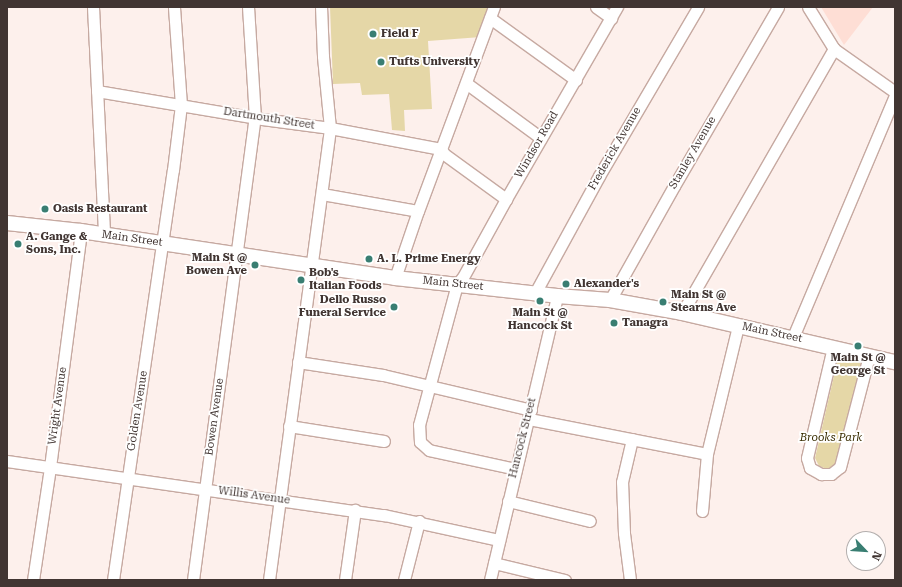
<!DOCTYPE html>
<style>
body{margin:0}
#map{position:relative;width:902px;height:587px;overflow:hidden;background:#fdf0ec;font-family:"Roboto Serif",serif}
div>[style]{position:absolute}
[style*='--x']{left:calc(var(--x)*1px);top:calc(var(--y)*1px);width:calc(var(--w)*1px);rotate:calc(var(--a)*1deg)}
.built>*{inset:0;background:#feded5}
.green>*{inset:0;background:#e5d7a7}
.roads{filter:drop-shadow(1px 0 #c6a9a1) drop-shadow(-1px 0 #c6a9a1) drop-shadow(0 1px #c6a9a1) drop-shadow(0 -1px #c6a9a1)}
.minor>*{height:11px;margin:-5.5px;padding:0 5.5px;transform-origin:5.5px;border-radius:5.5px;background:#fff}
.major>*{height:14px;margin:-7px;padding:0 7px;transform-origin:7px;border-radius:7px;background:#fff}
.dots>*{width:11px;height:11px;translate:-50% -50%;box-sizing:border-box;border:2px solid #fff;border-radius:50%}
span{translate:-50% -50%;white-space:nowrap;text-align:center;line-height:1.15;-webkit-text-stroke:3.5px #fff;paint-order:stroke}
.poi-label{font-size:11px;color:#413532;font-weight:700}
.left{translate:0 -50%;text-align:left}
.right{translate:-100% -50%;text-align:right}
.street-label{font-size:11px;color:#413532}
.park-label{font-size:11px;color:#392d00;font-style:italic}
.frame{position:absolute;inset:0;border:8px solid #413532;pointer-events:none}
.north{position:absolute;left:846px;top:531px;width:40px;height:40px;box-sizing:border-box;background:#fff;border:1px solid #b3aead;border-radius:50%;rotate:115deg;font-size:11px;font-weight:700;line-height:16px;text-align:center;color:#413532}
.north::after{content:'';display:block;margin:auto;width:14px;height:18px;background:#397e72;clip-path:polygon(50% 0,100% 100%,50% 72%,0 100%)}
</style>
<div id="map">
<div class="built">
<div style="clip-path:polygon(821px 7px,873px 7px,844px 45px)"></div>
</div>
<div class="green">
<div style="clip-path:polygon(330px 7px,492px 7px,481px 37px,428px 41px,432px 109px,404px 110px,405px 131px,392px 130px,389px 94px,362px 95px,360px 83px,333px 84px)"></div>
<div style="clip-path:polygon(838px 358px,861px 363px,835px 465px,827px 469px,819px 466px,815px 458px)"></div>
</div>
<div class="roads">
<div class="minor">
<div style="--x:93;--y:7;--w:228;--a:87.2"></div>
<div style="--x:596;--y:7;--w:19;--a:36"></div>
<div style="--x:808;--y:7;--w:49;--a:58.2"></div>
<div style="--x:834;--y:49;--w:75;--a:35.2"></div>
<div style="--x:490;--y:18;--w:106;--a:35.8"></div>
<div style="--x:466;--y:83;--w:93;--a:36.3"></div>
<div style="--x:97;--y:91;--w:167;--a:9.6"></div>
<div style="--x:262;--y:119;--w:69;--a:7.5"></div>
<div style="--x:330;--y:128;--w:113;--a:10.7"></div>
<div style="--x:441;--y:149;--w:6;--a:59"></div>
<div style="--x:444;--y:154;--w:77;--a:36"></div>
<div style="--x:322;--y:194;--w:97;--a:10"></div>
<div style="--x:395;--y:278;--w:71;--a:-71.1"></div>
<div style="--x:418;--y:211;--w:218;--a:-69.6"></div>
<div style="--x:535;--y:293;--w:133;--a:-61.3"></div>
<div style="--x:599;--y:176;--w:196;--a:-59.6"></div>
<div style="--x:610;--y:300;--w:131;--a:-60.7"></div>
<div style="--x:674;--y:186;--w:207;--a:-59.8"></div>
<div style="--x:682;--y:313;--w:305;--a:-60.1"></div>
<div style="--x:793;--y:337;--w:263;--a:-67.1"></div>
<div style="--x:833;--y:347;--w:114;--a:103.2"></div>
<div style="--x:807;--y:458;--w:10;--a:73"></div>
<div style="--x:810;--y:468;--w:13;--a:29"></div>
<div style="--x:821;--y:474;--w:10;--a:0"></div>
<div style="--x:831;--y:474;--w:11;--a:-38"></div>
<div style="--x:840;--y:467;--w:115;--a:-75.4"></div>
<div style="--x:298;--y:362;--w:86;--a:8.7"></div>
<div style="--x:383;--y:375;--w:152;--a:13.3"></div>
<div style="--x:529;--y:419;--w:181;--a:11.1"></div>
<div style="--x:707;--y:454;--w:132;--a:-76.4"></div>
<div style="--x:289;--y:426;--w:96;--a:9"></div>
<div style="--x:7;--y:461;--w:381;--a:8.2"></div>
<div style="--x:384;--y:515;--w:118;--a:12.3"></div>
<div style="--x:516;--y:469;--w:89;--a:-167.7"></div>
<div style="--x:429;--y:450;--w:12;--a:-138"></div>
<div style="--x:420;--y:442;--w:17;--a:-93"></div>
<div style="--x:419;--y:425;--w:146;--a:-74.9"></div>
<div style="--x:457;--y:284;--w:9;--a:-49"></div>
<div style="--x:463;--y:277;--w:89;--a:-61.1"></div>
<div style="--x:506;--y:199;--w:222;--a:-60"></div>
<div style="--x:508;--y:501;--w:84;--a:13.7"></div>
<div style="--x:702;--y:511;--w:57;--a:-85"></div>
<div style="--x:494;--y:563;--w:73;--a:13.5"></div>
<div style="--x:33;--y:580;--w:114;--a:-81.4"></div>
<div style="--x:50;--y:467;--w:238;--a:-82.5"></div>
<div style="--x:113;--y:580;--w:414;--a:-81.7"></div>
<div style="--x:173;--y:170;--w:65;--a:-83"></div>
<div style="--x:181;--y:105;--w:98;--a:-94.1"></div>
<div style="--x:193;--y:580;--w:466;--a:-82.4"></div>
<div style="--x:255;--y:118;--w:111;--a:-93.6"></div>
<div style="--x:269;--y:580;--w:456;--a:-82.3"></div>
<div style="--x:330;--y:128;--w:72;--a:-95.6"></div>
<div style="--x:323;--y:56;--w:49;--a:-92.3"></div>
<div style="--x:345;--y:580;--w:71;--a:-81.9"></div>
<div style="--x:404;--y:580;--w:61;--a:-75.7"></div>
<div style="--x:490;--y:580;--w:292;--a:-76.7"></div>
<div style="--x:630;--y:580;--w:47;--a:-97.3"></div>
<div style="--x:624;--y:533;--w:51;--a:-92.2"></div>
<div style="--x:622;--y:482;--w:44;--a:-76.9"></div>
</div>
<div class="major">
<div style="--x:7;--y:223;--w:74;--a:6.2"></div>
<div style="--x:81;--y:231;--w:317;--a:8.5"></div>
<div style="--x:395;--y:278;--w:163;--a:6.3"></div>
<div style="--x:557;--y:296;--w:53;--a:4.3"></div>
<div style="--x:610;--y:300;--w:73;--a:10.2"></div>
<div style="--x:682;--y:313;--w:219;--a:13"></div>
</div>
</div>
<div class="dots">
<div style="left:373px;top:34px;background:#397e72"></div>
<div style="left:381px;top:62px;background:#397e72"></div>
<div style="left:45px;top:209px;background:#397e72"></div>
<div style="left:18px;top:244px;background:#397e72"></div>
<div style="left:369px;top:259px;background:#397e72"></div>
<div style="left:255px;top:265px;background:#397e72"></div>
<div style="left:301px;top:280px;background:#397e72"></div>
<div style="left:566px;top:284px;background:#397e72"></div>
<div style="left:540px;top:301px;background:#397e72"></div>
<div style="left:663px;top:302px;background:#397e72"></div>
<div style="left:394px;top:307px;background:#397e72"></div>
<div style="left:614px;top:323px;background:#397e72"></div>
<div style="left:858px;top:346px;background:#397e72"></div>
</div>
<div class="poi-label">
<span class="left" style="left:381px;top:34px">Field F</span>
<span class="left" style="left:389px;top:62px">Tufts University</span>
<span class="left" style="left:53px;top:209px">Oasis Restaurant</span>
<span class="left" style="left:26px;top:244px">A. Gange &amp;<br>Sons, Inc.</span>
<span class="right" style="left:247px;top:265px">Main St @<br>Bowen Ave</span>
<span class="left" style="left:377px;top:259px">A. L. Prime Energy</span>
<span class="left" style="left:309px;top:280px">Bob's<br>Italian Foods</span>
<span class="left" style="left:574px;top:284px">Alexander's</span>
<span class="left" style="left:671px;top:302px">Main St @<br>Stearns Ave</span>
<span class="right" style="left:386px;top:307px">Dello Russo<br>Funeral Service</span>
<span style="left:540px;top:320px">Main St @<br>Hancock St</span>
<span class="left" style="left:622px;top:323px">Tanagra</span>
<span style="left:858px;top:365px">Main St @<br>George St</span>
</div>
<div class="street-label">
<span style="left:269px;top:119px;rotate:9deg">Dartmouth Street</span>
<span style="left:537px;top:145px;rotate:-60deg">Windsor Road</span>
<span style="left:615px;top:149px;rotate:-60deg">Frederick Avenue</span>
<span style="left:693px;top:153px;rotate:-60deg">Stanley Avenue</span>
<span style="left:132px;top:239px;rotate:8deg">Main Street</span>
<span style="left:453px;top:284px;rotate:6deg">Main Street</span>
<span style="left:772px;top:333px;rotate:12deg">Main Street</span>
<span style="left:58px;top:406px;rotate:-82deg">Wright Avenue</span>
<span style="left:138px;top:411px;rotate:-81deg">Golden Avenue</span>
<span style="left:215px;top:417px;rotate:-82deg">Bowen Avenue</span>
<span style="left:523px;top:438px;rotate:-76deg">Hancock Street</span>
<span style="left:254px;top:496px;rotate:8deg">Willis Avenue</span>
</div>
<div class="park-label">
<span style="left:831px;top:438px">Brooks Park</span>
</div>
<div class="frame"></div>
<div class="north">N</div>
</div>
